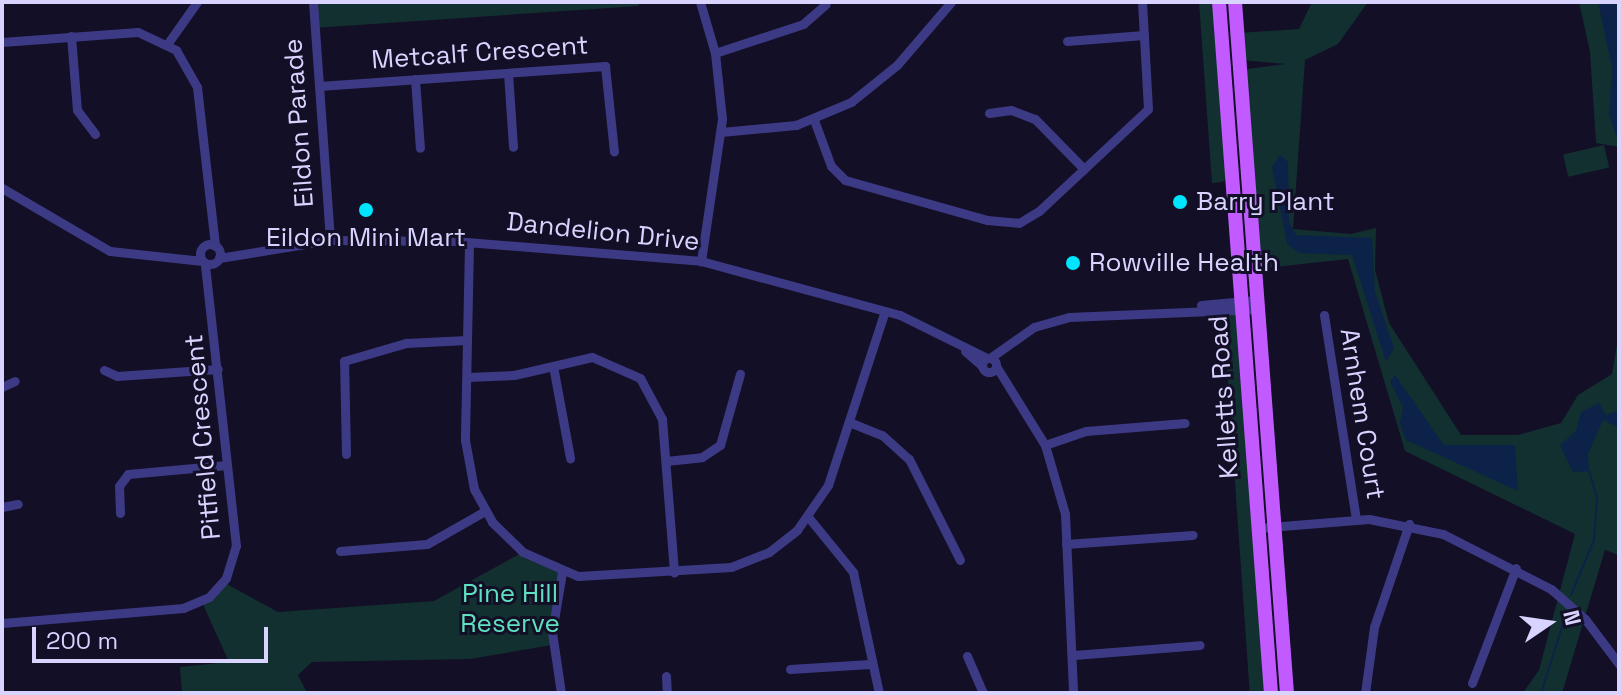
<!DOCTYPE html>
<style>
body{margin:0}
#map{position:relative;width:1621px;height:695px;overflow:hidden;background:#130f26;font-family:"Space Grotesk",sans-serif}
div>[style]{position:absolute}
[style*='--x']{left:calc(var(--x)*1px);top:calc(var(--y)*1px);width:calc(var(--w)*1px);rotate:calc(var(--a)*1deg)}
.green>*{inset:0;background:#12302f;transform-origin:0 0}
.water>*{inset:0;background:#0c2248}
.stream>*{height:2px;margin:-1px;padding:0 1px;transform-origin:1px;border-radius:1px;background:#0c2248}
.street>*{height:9px;margin:-4.5px;padding:0 4.5px;transform-origin:4.5px;border-radius:4.5px;background:#3d3a85}
.street>.ring{margin:-4.5px;padding:0;box-sizing:content-box;background:none;border:9px solid #3d3a85;border-radius:50%}
.primary>*{height:14px;margin:-7px;padding:0 7px;transform-origin:7px;border-radius:7px;background:#c25bff}
.dots>*{width:22px;height:22px;translate:-50% -50%;box-sizing:border-box;border:4px solid #130f26;border-radius:50%}
span{translate:-50% -50%;white-space:nowrap;text-align:center;line-height:1.15;-webkit-text-stroke:6px #130f26;paint-order:stroke}
.street-label{font-size:26px;color:#d9d4ff}
.poi-label{font-size:26px;color:#d9d4ff}
.left{translate:0 -50%;text-align:left}
.park-label{font-size:26px;color:#5fe0c0}
.frame{position:absolute;inset:0;border:4px solid #d9d4ff;pointer-events:none}
.north{position:absolute;left:1509px;top:583px;width:80px;height:80px;-webkit-text-stroke:6px #130f26;paint-order:stroke;rotate:77deg;font-size:22px;font-weight:700;line-height:32px;text-align:center;color:#d9d4ff}
.north::after{content:'';display:block;margin:auto;width:28px;height:36px;background:#d9d4ff;clip-path:polygon(50% 0,100% 100%,50% 72%,0 100%)}
.scale{position:absolute;left:32px;top:627px;width:236px;height:36px;box-sizing:border-box;border:4px solid #d9d4ff;border-top:0;padding-left:10px;font-size:24px;line-height:28px;white-space:nowrap;color:#d9d4ff;-webkit-text-stroke:6px #130f26;paint-order:stroke}
</style>
<div id="map">
<div class="green">
<div style="clip-path:polygon(313px 2px,638px 2px,639px 6px,314px 28px)"></div>
<div style="clip-path:polygon(1199px 2px,1219px 2px,1227px 179px,1222px 182px,1212px 183px)"></div>
<div style="clip-path:polygon(1312px 2px,1368px 2px,1338px 44px,1305px 60px,1293px 229px,1351px 234px,1376px 228px,1375px 270px,1389px 323px,1461px 435px,1518px 435px,1561px 423px,1578px 395px,1612px 374px,1619px 333px,1619px 555px,1605px 550px,1562px 693px,1523px 693px,1539px 670px,1575px 534px,1405px 451px,1348px 259px,1255px 269px,1240px 70px,1286px 64px,1240px 60px,1238px 33px,1299px 29px)"></div>
<div style="clip-path:polygon(1579px 2px,1619px 2px,1619px 147px,1596px 143px,1590px 52px)"></div>
<div style="left:1604px;top:145px;width:23px;height:42px;rotate:77deg"></div>
<div style="left:1242px;top:310px;width:384px;height:19px;rotate:86deg"></div>
<div style="clip-path:polygon(523px 552px,562px 572px,552px 645px,470px 659px,312px 662px,298px 675px,307px 693px,182px 693px,180px 667px,229px 662px,202px 602px,223px 582px,278px 612px,434px 601px)"></div>
</div>
<div class="water">
<div style="clip-path:polygon(1598px 2px,1619px 2px,1619px 144px,1609px 114px,1612px 68px)"></div>
<div style="clip-path:polygon(1280px 155px,1288px 162px,1289px 222px,1296px 235px,1372px 238px,1375px 292px,1394px 348px,1386px 362px,1352px 255px,1299px 253px,1287px 244px,1272px 167px)"></div>
<div style="clip-path:polygon(1395px 375px,1444px 445px,1515px 445px,1518px 491px,1406px 440px,1400px 423px,1403px 407px,1390px 382px)"></div>
<div style="clip-path:polygon(1599px 403px,1606px 415px,1619px 410px,1619px 428px,1603px 420px,1588px 454px,1589px 471px,1573px 472px,1560px 445px,1576px 431px,1581px 412px)"></div>
</div>
<div class="stream">
<div style="--x:1571;--y:595;--w:60;--a:-67.3"></div>
<div style="--x:1594;--y:540;--w:43;--a:-86"></div>
<div style="--x:1597;--y:497;--w:27;--a:-107"></div>
<div style="--x:1541;--y:693;--w:79;--a:-72.3"></div>
</div>
<div class="street">
<div style="--x:313;--y:2;--w:239;--a:85.9"></div>
<div style="--x:700;--y:2;--w:53;--a:73.6"></div>
<div style="--x:715;--y:53;--w:66;--a:83.9"></div>
<div style="--x:722;--y:119;--w:144;--a:98.4"></div>
<div style="--x:71;--y:36;--w:74;--a:85.4"></div>
<div style="--x:77;--y:110;--w:30;--a:53"></div>
<div style="--x:1067;--y:41;--w:77;--a:-4.5"></div>
<div style="--x:2;--y:42;--w:136;--a:-4.2"></div>
<div style="--x:138;--y:32;--w:42;--a:25.3"></div>
<div style="--x:176;--y:50;--w:43;--a:60.4"></div>
<div style="--x:197;--y:87;--w:160;--a:83.5"></div>
<div style="--x:168;--y:43;--w:50;--a:-54.7"></div>
<div style="--x:715;--y:53;--w:93;--a:-18.2"></div>
<div style="--x:803;--y:24;--w:30;--a:-41"></div>
<div style="--x:508;--y:73;--w:74;--a:86.1"></div>
<div style="--x:415;--y:79;--w:69;--a:85.9"></div>
<div style="--x:319;--y:86;--w:287;--a:-4"></div>
<div style="--x:605;--y:66;--w:86;--a:84"></div>
<div style="--x:989;--y:113;--w:22;--a:-8"></div>
<div style="--x:1011;--y:110;--w:26;--a:21"></div>
<div style="--x:1035;--y:119;--w:70;--a:45.6"></div>
<div style="--x:814;--y:120;--w:49;--a:69.7"></div>
<div style="--x:831;--y:166;--w:20;--a:45"></div>
<div style="--x:845;--y:180;--w:148;--a:15.7"></div>
<div style="--x:987;--y:220;--w:32;--a:5"></div>
<div style="--x:1019;--y:223;--w:23;--a:-31"></div>
<div style="--x:1039;--y:211;--w:149;--a:-43.1"></div>
<div style="--x:1148;--y:109;--w:107;--a:-93.2"></div>
<div style="--x:721;--y:132;--w:75;--a:-5.3"></div>
<div style="--x:796;--y:125;--w:60;--a:-22.7"></div>
<div style="--x:851;--y:102;--w:59;--a:-38.8"></div>
<div style="--x:897;--y:65;--w:83;--a:-49.4"></div>
<div style="--x:2;--y:188;--w:125;--a:30.3"></div>
<div style="--x:110;--y:251;--w:93;--a:6.2"></div>
<div class="ring" style="left:200px;top:244px;width:11px;height:11px"></div>
<div style="--x:469;--y:245;--w:195;--a:91.2"></div>
<div style="--x:465;--y:440;--w:50;--a:79.6"></div>
<div style="--x:474;--y:489;--w:38;--a:61"></div>
<div style="--x:492;--y:522;--w:43;--a:44.1"></div>
<div style="--x:523;--y:552;--w:60;--a:23.6"></div>
<div style="--x:578;--y:576;--w:153;--a:-3.4"></div>
<div style="--x:731;--y:567;--w:41;--a:-21.5"></div>
<div style="--x:769;--y:552;--w:36;--a:-38"></div>
<div style="--x:797;--y:530;--w:55;--a:-55.4"></div>
<div style="--x:828;--y:485;--w:180;--a:-71.9"></div>
<div style="--x:219;--y:258;--w:112;--a:-9.2"></div>
<div style="--x:330;--y:240;--w:124;--a:0.5"></div>
<div style="--x:454;--y:241;--w:248;--a:4.6"></div>
<div style="--x:701;--y:261;--w:206;--a:15.2"></div>
<div style="--x:900;--y:315;--w:97;--a:26.3"></div>
<div style="--x:1201;--y:305;--w:56;--a:-5.1"></div>
<div style="--x:1324;--y:315;--w:207;--a:81.1"></div>
<div style="--x:965;--y:351;--w:23;--a:41"></div>
<div class="ring" style="left:982px;top:358px;width:5px;height:5px"></div>
<div style="--x:990;--y:358;--w:54;--a:-35.2"></div>
<div style="--x:1034;--y:327;--w:36;--a:-16"></div>
<div style="--x:1069;--y:317;--w:189;--a:-2.4"></div>
<div style="--x:553;--y:366;--w:94;--a:79.5"></div>
<div style="--x:996;--y:366;--w:93;--a:58.2"></div>
<div style="--x:1045;--y:445;--w:72;--a:73.8"></div>
<div style="--x:1065;--y:514;--w:179;--a:87.4"></div>
<div style="--x:104;--y:370;--w:14;--a:25"></div>
<div style="--x:117;--y:376;--w:101;--a:-4"></div>
<div style="--x:467;--y:377;--w:47;--a:-2.4"></div>
<div style="--x:514;--y:375;--w:80;--a:-13"></div>
<div style="--x:592;--y:357;--w:52;--a:23.6"></div>
<div style="--x:640;--y:378;--w:47;--a:61.8"></div>
<div style="--x:662;--y:419;--w:154;--a:85.5"></div>
<div style="--x:2;--y:387;--w:14;--a:-25"></div>
<div style="--x:849;--y:422;--w:35;--a:22"></div>
<div style="--x:882;--y:435;--w:36;--a:42"></div>
<div style="--x:909;--y:459;--w:113;--a:63.2"></div>
<div style="--x:1045;--y:445;--w:43;--a:-18.9"></div>
<div style="--x:1086;--y:431;--w:99;--a:-4.6"></div>
<div style="--x:346;--y:454;--w:93;--a:-91.2"></div>
<div style="--x:344;--y:361;--w:65;--a:-16.2"></div>
<div style="--x:406;--y:343;--w:61;--a:-2.8"></div>
<div style="--x:666;--y:461;--w:36;--a:-6"></div>
<div style="--x:702;--y:457;--w:22;--a:-34"></div>
<div style="--x:720;--y:445;--w:74;--a:-74.3"></div>
<div style="--x:2;--y:507;--w:16;--a:-11"></div>
<div style="--x:120;--y:513;--w:27;--a:-92"></div>
<div style="--x:119;--y:486;--w:15;--a:-53"></div>
<div style="--x:128;--y:474;--w:99;--a:-5.2"></div>
<div style="--x:809;--y:518;--w:70;--a:50.8"></div>
<div style="--x:853;--y:572;--w:124;--a:77.9"></div>
<div style="--x:1258;--y:528;--w:111;--a:-4.6"></div>
<div style="--x:1369;--y:519;--w:76;--a:11.5"></div>
<div style="--x:1443;--y:534;--w:121;--a:27"></div>
<div style="--x:1551;--y:589;--w:45;--a:41.4"></div>
<div style="--x:1585;--y:619;--w:56;--a:52.9"></div>
<div style="--x:1066;--y:544;--w:127;--a:-4.1"></div>
<div style="--x:340;--y:551;--w:87;--a:-4.6"></div>
<div style="--x:427;--y:544;--w:67;--a:-29.6"></div>
<div style="--x:2;--y:623;--w:182;--a:-4.7"></div>
<div style="--x:183;--y:608;--w:28;--a:-23"></div>
<div style="--x:209;--y:597;--w:25;--a:-48"></div>
<div style="--x:226;--y:578;--w:34;--a:-73"></div>
<div style="--x:236;--y:546;--w:285;--a:-96.3"></div>
<div style="--x:1074;--y:655;--w:126;--a:-4.5"></div>
<div style="--x:967;--y:656;--w:40;--a:66.6"></div>
<div style="--x:790;--y:669;--w:80;--a:-3.6"></div>
<div style="--x:666;--y:676;--w:17;--a:87"></div>
<div style="--x:1472;--y:683;--w:123;--a:-69.1"></div>
<div style="--x:561;--y:693;--w:62;--a:-98.4"></div>
<div style="--x:552;--y:632;--w:61;--a:-80.5"></div>
<div style="--x:1365;--y:693;--w:67;--a:-82.2"></div>
<div style="--x:1374;--y:627;--w:109;--a:-71.2"></div>
</div>
<div class="primary">
<div style="--x:1219;--y:2;--w:693;--a:85.7"></div>
<div style="--x:1235;--y:2;--w:693;--a:85.7"></div>
</div>
<div class="dots">
<div style="left:1180px;top:202px;background:#00e5ff"></div>
<div style="left:366px;top:210px;background:#00e5ff"></div>
<div style="left:1073px;top:263px;background:#00e5ff"></div>
</div>
<div class="street-label">
<span style="left:480px;top:53px;rotate:-4deg">Metcalf Crescent</span>
<span style="left:299px;top:123px;rotate:-94deg">Eildon Parade</span>
<span style="left:603px;top:232px;rotate:6deg">Dandelion Drive</span>
<span style="left:1224px;top:397px;rotate:-94deg">Kelletts Road</span>
<span style="left:1362px;top:414px;rotate:81deg">Arnhem Court</span>
<span style="left:203px;top:437px;rotate:-95deg">Pitfield Crescent</span>
</div>
<div class="poi-label">
<span class="left" style="left:1196px;top:202px">Barry Plant</span>
<span style="left:366px;top:238px">Eildon Mini Mart</span>
<span class="left" style="left:1089px;top:263px">Rowville Health</span>
</div>
<div class="park-label">
<span style="left:510px;top:609px">Pine Hill<br>Reserve</span>
</div>
<div class="frame"></div>
<div class="north">N</div>
<div class="scale">200 m</div>
</div>
